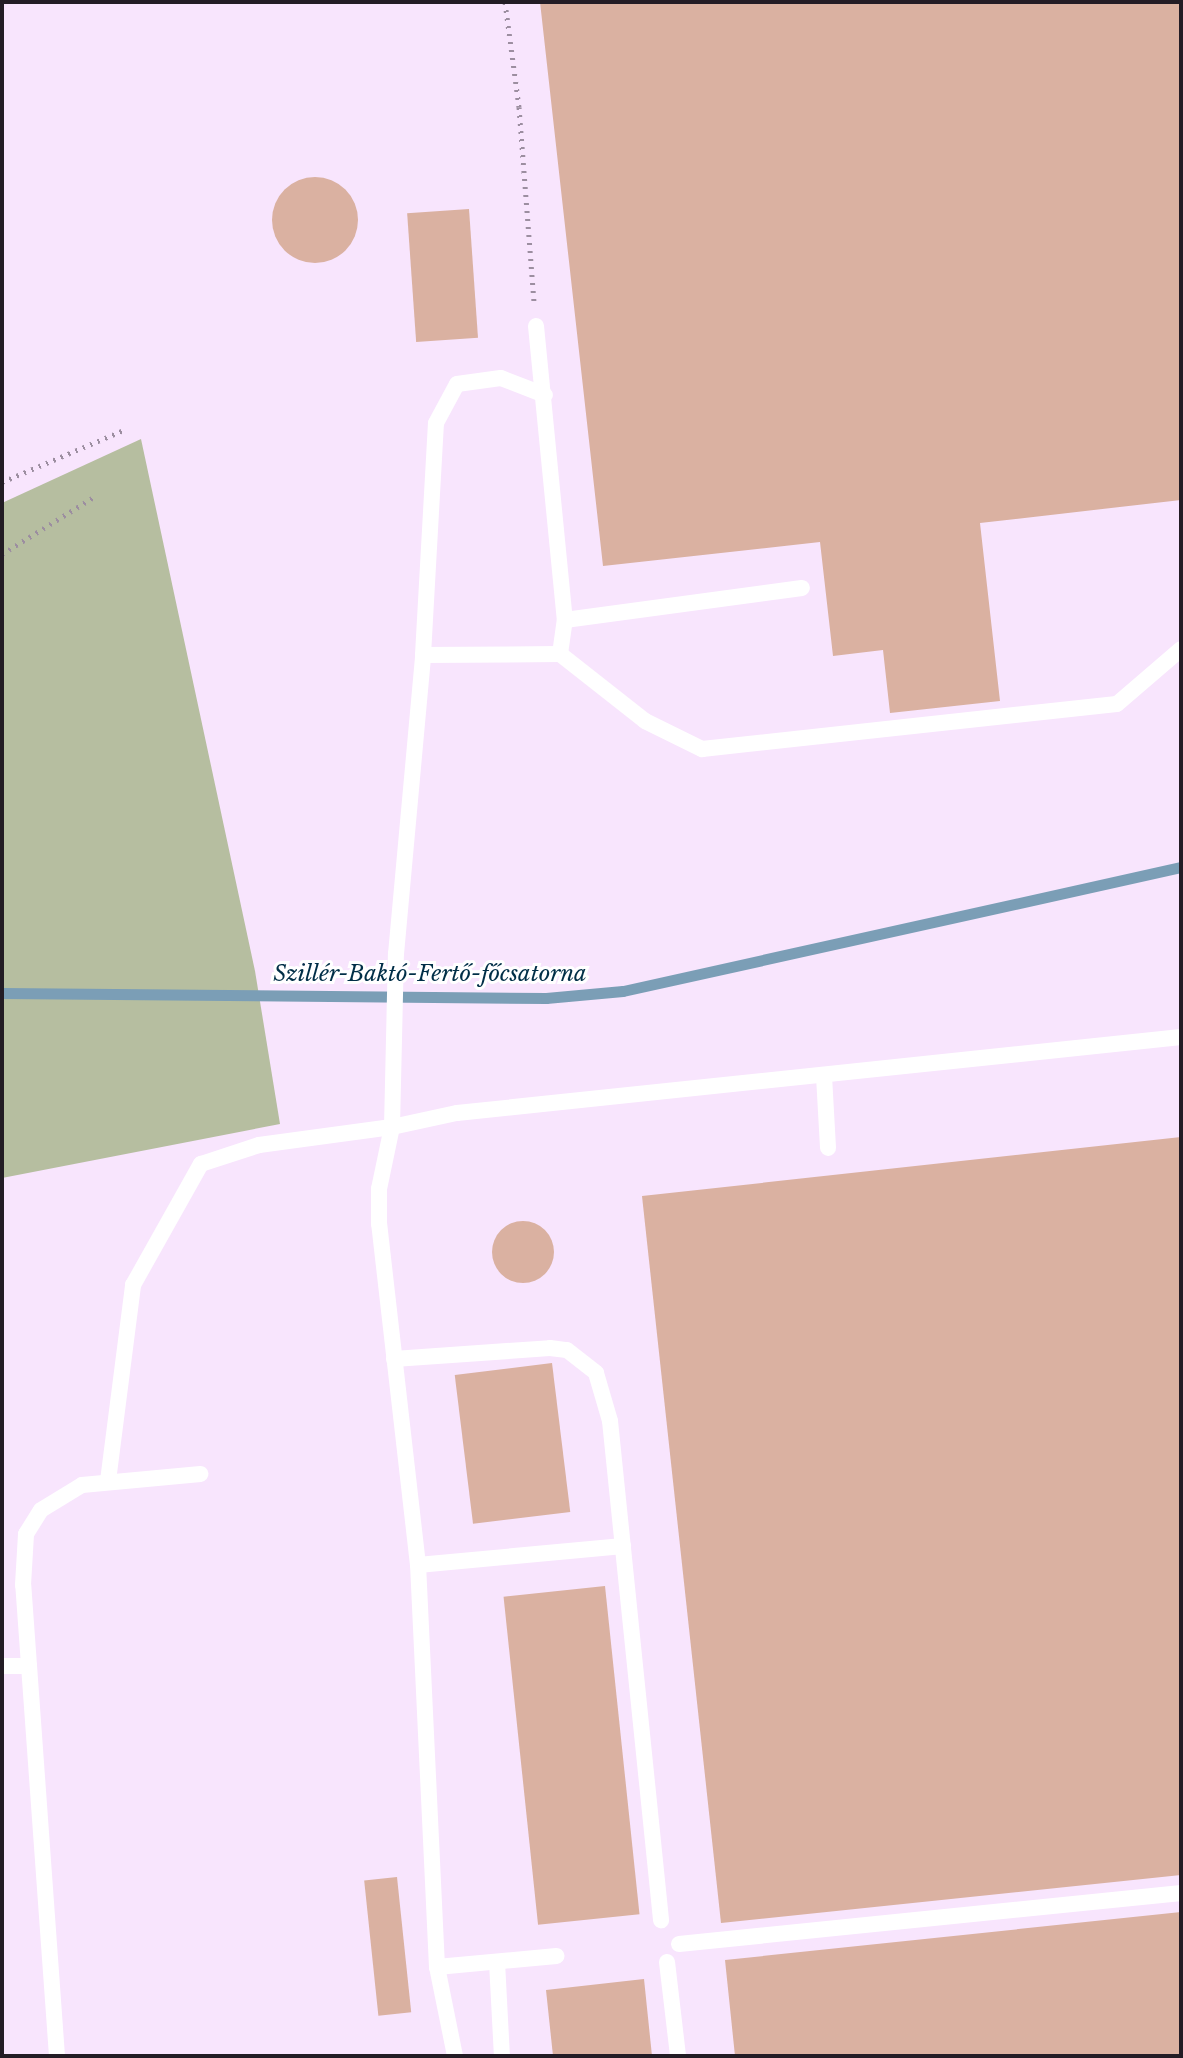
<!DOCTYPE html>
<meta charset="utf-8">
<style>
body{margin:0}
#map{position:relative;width:1183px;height:2058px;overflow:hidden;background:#f8e5fd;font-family:"Libre Baskerville",serif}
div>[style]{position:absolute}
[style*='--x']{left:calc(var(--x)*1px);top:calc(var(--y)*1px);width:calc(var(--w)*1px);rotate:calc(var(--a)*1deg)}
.green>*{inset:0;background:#b6bea0}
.stream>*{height:11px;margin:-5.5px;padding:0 5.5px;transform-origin:5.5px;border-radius:5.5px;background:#7b9eb6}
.building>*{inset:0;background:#dab1a1;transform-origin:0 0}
.round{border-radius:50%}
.path>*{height:5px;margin-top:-2.5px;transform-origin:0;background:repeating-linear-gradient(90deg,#9c8ea0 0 2px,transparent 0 8px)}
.service>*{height:16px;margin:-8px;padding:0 8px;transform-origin:8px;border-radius:8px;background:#fff}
span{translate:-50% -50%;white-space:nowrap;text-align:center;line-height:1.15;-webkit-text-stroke:6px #fff;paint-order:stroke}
.water-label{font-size:22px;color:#002e47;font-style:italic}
.frame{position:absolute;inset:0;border:4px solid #231c25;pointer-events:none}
</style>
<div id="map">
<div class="green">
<div style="clip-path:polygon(141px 439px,255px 971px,280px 1124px,2px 1178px,2px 503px)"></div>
</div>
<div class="stream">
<div style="--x:2;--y:993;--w:544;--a:0.53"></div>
<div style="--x:546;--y:998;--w:77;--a:-5.2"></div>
<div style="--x:623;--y:991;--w:572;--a:-12.53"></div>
</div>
<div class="building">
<div style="clip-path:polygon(540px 2px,1181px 2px,1181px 500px,980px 523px,1000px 701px,890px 713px,883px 650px,833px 656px,820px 542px,603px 566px)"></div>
<div class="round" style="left:272px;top:177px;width:86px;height:86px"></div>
<div style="left:469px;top:209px;width:129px;height:62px;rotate:86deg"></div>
<div style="clip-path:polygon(1181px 1137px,1181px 1875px,721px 1923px,642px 1196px)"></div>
<div class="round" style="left:492px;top:1221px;width:62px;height:62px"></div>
<div style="left:552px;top:1363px;width:150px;height:98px;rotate:83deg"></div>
<div style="left:605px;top:1586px;width:330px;height:102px;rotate:84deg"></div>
<div style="left:397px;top:1877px;width:136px;height:33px;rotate:84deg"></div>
<div style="clip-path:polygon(1181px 1912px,1181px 2056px,735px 2056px,725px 1960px)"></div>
<div style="clip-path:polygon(644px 1979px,652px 2056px,553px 2056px,546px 1990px)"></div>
</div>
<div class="path">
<div style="--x:505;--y:2;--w:106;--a:82.4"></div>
<div style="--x:519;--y:107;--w:198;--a:85.6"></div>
<div style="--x:2;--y:482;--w:135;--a:-23.1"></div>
<div style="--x:2;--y:554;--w:108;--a:-31.8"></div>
</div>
<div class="service">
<div style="--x:536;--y:326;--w:295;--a:84.4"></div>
<div style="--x:565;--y:620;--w:239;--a:-7.7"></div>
<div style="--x:560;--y:654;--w:108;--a:38.2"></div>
<div style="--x:645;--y:721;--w:64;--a:26.2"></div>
<div style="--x:702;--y:749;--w:417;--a:-6.2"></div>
<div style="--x:1117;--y:704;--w:84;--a:-40.7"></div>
<div style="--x:423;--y:655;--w:137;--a:-0.4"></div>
<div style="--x:560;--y:654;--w:34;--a:-82"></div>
<div style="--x:824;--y:1076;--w:72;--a:86.8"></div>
<div style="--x:394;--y:1359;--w:156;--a:-4"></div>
<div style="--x:550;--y:1348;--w:17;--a:7"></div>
<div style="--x:567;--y:1350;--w:37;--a:38"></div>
<div style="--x:596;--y:1373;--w:50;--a:73.7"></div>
<div style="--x:610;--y:1421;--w:502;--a:84.16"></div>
<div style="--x:108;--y:1481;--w:198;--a:-82.7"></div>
<div style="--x:133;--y:1285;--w:139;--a:-60.7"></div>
<div style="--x:201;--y:1164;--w:61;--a:-18.1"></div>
<div style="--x:259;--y:1145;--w:134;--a:-7.7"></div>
<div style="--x:392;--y:1127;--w:173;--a:-88.7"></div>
<div style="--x:396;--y:954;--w:300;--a:-84.8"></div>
<div style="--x:423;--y:655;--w:232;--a:-86.8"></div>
<div style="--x:436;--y:423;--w:44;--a:-61.7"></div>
<div style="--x:457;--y:384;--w:44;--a:-7.8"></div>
<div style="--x:501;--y:378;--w:47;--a:21.1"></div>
<div style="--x:418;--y:1565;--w:206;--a:-5.3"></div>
<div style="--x:2;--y:1666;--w:27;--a:0"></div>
<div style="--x:679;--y:1944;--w:505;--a:-5.8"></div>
<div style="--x:497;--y:1962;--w:94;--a:87"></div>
<div style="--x:667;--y:1962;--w:95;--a:83.3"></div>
<div style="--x:437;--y:1967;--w:120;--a:-5.3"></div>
<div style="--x:57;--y:2056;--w:472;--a:-94.1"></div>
<div style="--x:23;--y:1585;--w:51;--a:-86.6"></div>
<div style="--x:26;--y:1534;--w:28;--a:-58"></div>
<div style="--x:41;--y:1510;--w:48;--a:-31.4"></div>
<div style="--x:82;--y:1485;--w:119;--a:-5.3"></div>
<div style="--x:455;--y:2056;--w:91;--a:-101.4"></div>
<div style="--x:437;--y:1967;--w:402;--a:-92.7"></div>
<div style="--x:418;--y:1565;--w:343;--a:-96.5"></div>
<div style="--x:379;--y:1224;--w:35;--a:-90"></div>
<div style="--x:379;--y:1189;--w:63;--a:-78.2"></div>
<div style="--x:392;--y:1127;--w:66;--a:-12.2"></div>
<div style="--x:457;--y:1113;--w:728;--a:-5.99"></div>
</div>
<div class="water-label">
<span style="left:430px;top:974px">Szillér-Baktó-Fertő-főcsatorna</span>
</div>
<div class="frame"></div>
</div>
